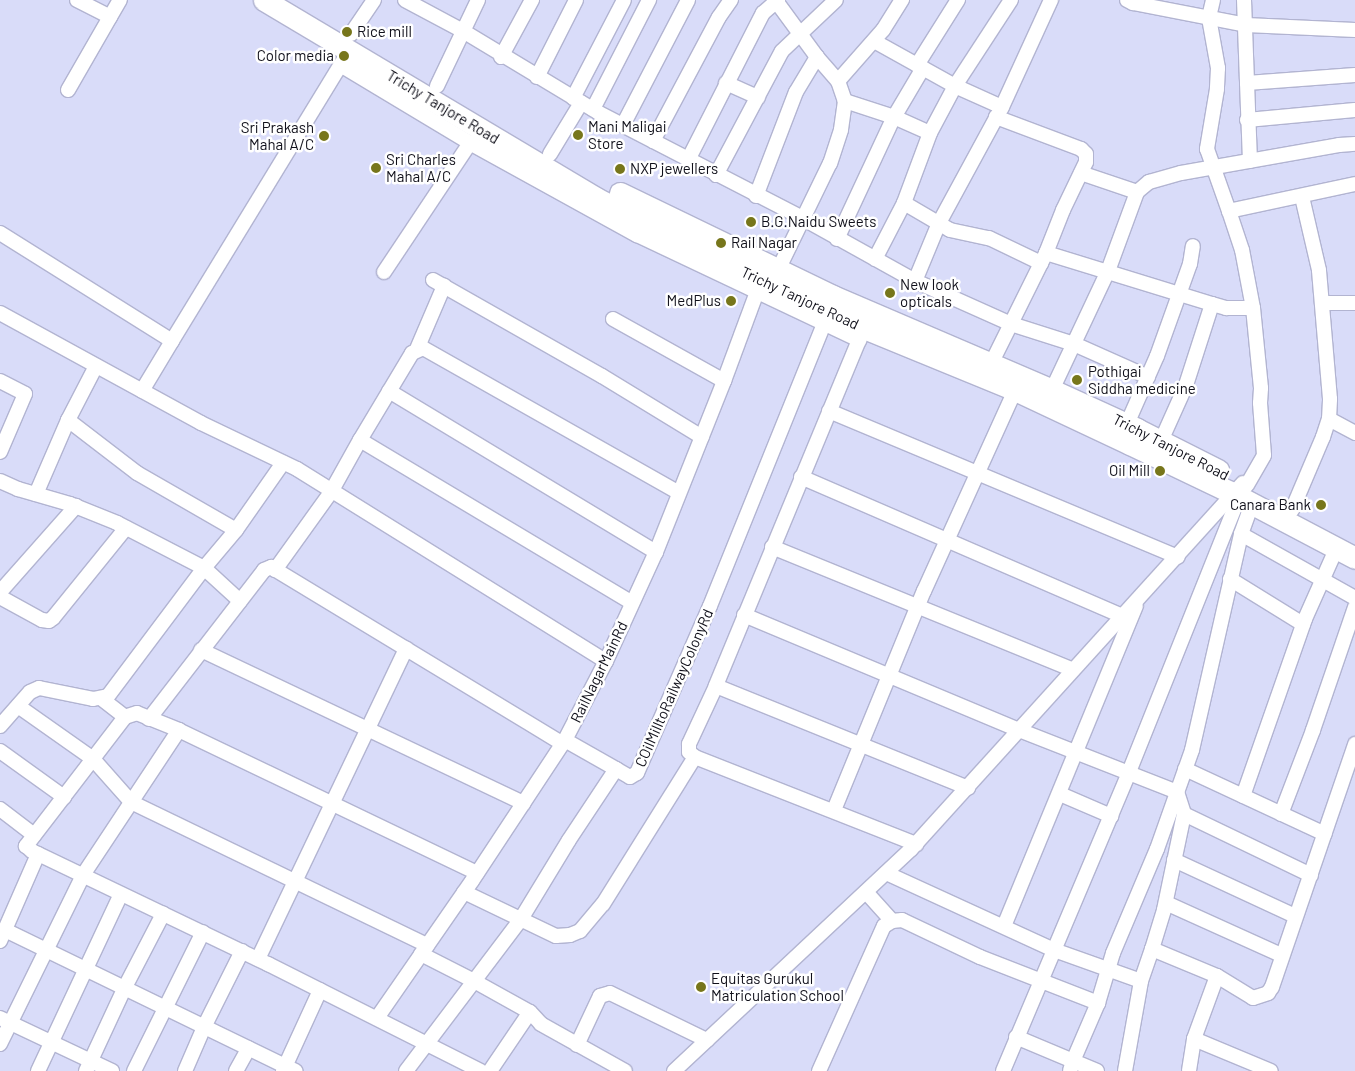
<!DOCTYPE html>
<style>
body{margin:0}
#map{position:relative;width:1355px;height:1071px;overflow:hidden;background:#d9dcf9;font-family:Barlow,sans-serif}
div>[style]{position:absolute}
[style*='--x']{left:calc(var(--x)*1px);top:calc(var(--y)*1px);width:calc(var(--w)*1px);rotate:calc(var(--a)*1deg)}
.roads{filter:drop-shadow(1px 0 #b2b4d1) drop-shadow(-1px 0 #b2b4d1) drop-shadow(0 1px #b2b4d1) drop-shadow(0 -1px #b2b4d1)}
.minor>*{height:14px;margin:-7px;padding:0 7px;transform-origin:7px;border-radius:7px;background:#fff}
.highway>*{height:21px;margin:-10.5px;padding:0 10.5px;transform-origin:10.5px;border-radius:10.5px;background:#fff}
.dots>*{width:14px;height:14px;translate:-50% -50%;box-sizing:border-box;border:2px solid #fff;border-radius:50%}
span{translate:-50% -50%;white-space:nowrap;text-align:center;line-height:1.15;-webkit-text-stroke:5px #fff;paint-order:stroke}
.poi-label{font-size:15px;color:#10101a}
.left{translate:0 -50%;text-align:left}
.right{translate:-100% -50%;text-align:right}
.street-label{font-size:15px;color:#10101a}
</style>
<div id="map">
<div class="roads">
<div class="minor">
<div style="--x:77;--y:0;--w:37;--a:27"></div>
<div style="--x:110;--y:17;--w:20;--a:-60"></div>
<div style="--x:405;--y:0;--w:66;--a:28.1"></div>
<div style="--x:463;--y:31;--w:159;--a:31.1"></div>
<div style="--x:599;--y:113;--w:229;--a:27.3"></div>
<div style="--x:802;--y:218;--w:129;--a:29.1"></div>
<div style="--x:915;--y:281;--w:105;--a:24.1"></div>
<div style="--x:1011;--y:324;--w:66;--a:17.6"></div>
<div style="--x:1074;--y:344;--w:81;--a:24"></div>
<div style="--x:1011;--y:0;--w:103;--a:123.1"></div>
<div style="--x:955;--y:86;--w:53;--a:118"></div>
<div style="--x:930;--y:133;--w:75;--a:110.4"></div>
<div style="--x:904;--y:203;--w:53;--a:30.4"></div>
<div style="--x:950;--y:230;--w:40;--a:12"></div>
<div style="--x:989;--y:238;--w:58;--a:25.7"></div>
<div style="--x:1127;--y:0;--w:7;--a:27"></div>
<div style="--x:1133;--y:3;--w:115;--a:11"></div>
<div style="--x:1246;--y:25;--w:109;--a:2.6"></div>
<div style="--x:1213;--y:0;--w:18;--a:103"></div>
<div style="--x:1209;--y:18;--w:51;--a:79.8"></div>
<div style="--x:1218;--y:68;--w:21;--a:93"></div>
<div style="--x:1217;--y:89;--w:61;--a:99.5"></div>
<div style="--x:1207;--y:149;--w:66;--a:70.5"></div>
<div style="--x:1244;--y:0;--w:83;--a:87.9"></div>
<div style="--x:776;--y:1;--w:69;--a:53.8"></div>
<div style="--x:817;--y:57;--w:32;--a:49"></div>
<div style="--x:838;--y:81;--w:21;--a:71"></div>
<div style="--x:845;--y:101;--w:29;--a:98"></div>
<div style="--x:841;--y:130;--w:35;--a:108"></div>
<div style="--x:830;--y:163;--w:119;--a:115.9"></div>
<div style="--x:351;--y:34;--w:41;--a:-55.9"></div>
<div style="--x:874;--y:41;--w:93;--a:29.1"></div>
<div style="--x:955;--y:86;--w:51;--a:24.1"></div>
<div style="--x:501;--y:57;--w:65;--a:-61.5"></div>
<div style="--x:917;--y:65;--w:77;--a:-57.8"></div>
<div style="--x:342;--y:66;--w:149;--a:31"></div>
<div style="--x:470;--y:143;--w:191;--a:28.9"></div>
<div style="--x:637;--y:235;--w:246;--a:25.3"></div>
<div style="--x:923;--y:68;--w:57;--a:120.6"></div>
<div style="--x:894;--y:117;--w:39;--a:24"></div>
<div style="--x:537;--y:77;--w:86;--a:-63.1"></div>
<div style="--x:838;--y:81;--w:68;--a:-48.6"></div>
<div style="--x:883;--y:30;--w:36;--a:-58"></div>
<div style="--x:726;--y:83;--w:35;--a:24"></div>
<div style="--x:437;--y:86;--w:95;--a:-64.5"></div>
<div style="--x:68;--y:90;--w:84;--a:-60.1"></div>
<div style="--x:573;--y:98;--w:110;--a:-62.5"></div>
<div style="--x:593;--y:109;--w:123;--a:-62.8"></div>
<div style="--x:1247;--y:120;--w:108;--a:-5.3"></div>
<div style="--x:623;--y:125;--w:141;--a:-62.5"></div>
<div style="--x:653;--y:141;--w:140;--a:-62"></div>
<div style="--x:719;--y:17;--w:21;--a:-55"></div>
<div style="--x:550;--y:154;--w:60;--a:-58.7"></div>
<div style="--x:688;--y:160;--w:165;--a:-63"></div>
<div style="--x:763;--y:13;--w:20;--a:-41"></div>
<div style="--x:1250;--y:161;--w:78;--a:-92.2"></div>
<div style="--x:1247;--y:83;--w:108;--a:-4.2"></div>
<div style="--x:716;--y:175;--w:140;--a:-62"></div>
<div style="--x:782;--y:51;--w:74;--a:-43.4"></div>
<div style="--x:1137;--y:192;--w:16;--a:-40"></div>
<div style="--x:1149;--y:182;--w:33;--a:-16"></div>
<div style="--x:1181;--y:173;--w:160;--a:-10"></div>
<div style="--x:1339;--y:145;--w:16;--a:-4"></div>
<div style="--x:756;--y:196;--w:111;--a:-69"></div>
<div style="--x:796;--y:92;--w:41;--a:-59"></div>
<div style="--x:0;--y:233;--w:203;--a:32.1"></div>
<div style="--x:172;--y:341;--w:58;--a:121"></div>
<div style="--x:837;--y:239;--w:135;--a:-65"></div>
<div style="--x:894;--y:117;--w:52;--a:-161.9"></div>
<div style="--x:1046;--y:253;--w:174;--a:17.1"></div>
<div style="--x:1212;--y:304;--w:15;--a:16"></div>
<div style="--x:1226;--y:308;--w:27;--a:0"></div>
<div style="--x:875;--y:259;--w:63;--a:-62.6"></div>
<div style="--x:384;--y:272;--w:155;--a:-56.3"></div>
<div style="--x:433;--y:280;--w:194;--a:29.6"></div>
<div style="--x:602;--y:376;--w:117;--a:31.4"></div>
<div style="--x:915;--y:281;--w:63;--a:-67.5"></div>
<div style="--x:939;--y:223;--w:132;--a:-61.5"></div>
<div style="--x:1002;--y:107;--w:118;--a:-65.4"></div>
<div style="--x:1322;--y:303;--w:33;--a:0"></div>
<div style="--x:0;--y:313;--w:229;--a:28.7"></div>
<div style="--x:201;--y:423;--w:106;--a:25.6"></div>
<div style="--x:297;--y:469;--w:364;--a:31.9"></div>
<div style="--x:613;--y:319;--w:127;--a:29.2"></div>
<div style="--x:864;--y:328;--w:387;--a:112.5"></div>
<div style="--x:716;--y:686;--w:64;--a:115"></div>
<div style="--x:689;--y:744;--w:8;--a:90"></div>
<div style="--x:689;--y:752;--w:8;--a:40"></div>
<div style="--x:695;--y:757;--w:238;--a:21.5"></div>
<div style="--x:172;--y:341;--w:332;--a:-58.6"></div>
<div style="--x:417;--y:349;--w:69;--a:-66.8"></div>
<div style="--x:991;--y:364;--w:124;--a:-63.6"></div>
<div style="--x:1046;--y:253;--w:46;--a:-68.4"></div>
<div style="--x:1063;--y:210;--w:53;--a:-64.4"></div>
<div style="--x:1086;--y:162;--w:8;--a:-90"></div>
<div style="--x:1086;--y:154;--w:7;--a:-135"></div>
<div style="--x:1081;--y:149;--w:91;--a:-159.4"></div>
<div style="--x:96;--y:366;--w:61;--a:117.4"></div>
<div style="--x:68;--y:420;--w:87;--a:37.5"></div>
<div style="--x:137;--y:473;--w:114;--a:29.9"></div>
<div style="--x:0;--y:381;--w:28;--a:27"></div>
<div style="--x:25;--y:394;--w:63;--a:113.3"></div>
<div style="--x:1052;--y:390;--w:132;--a:-64.8"></div>
<div style="--x:1108;--y:271;--w:84;--a:-69.8"></div>
<div style="--x:1137;--y:192;--w:59;--a:-161.3"></div>
<div style="--x:389;--y:391;--w:312;--a:31.1"></div>
<div style="--x:829;--y:411;--w:378;--a:22.7"></div>
<div style="--x:1329;--y:419;--w:30;--a:28"></div>
<div style="--x:1127;--y:424;--w:74;--a:-66.2"></div>
<div style="--x:1157;--y:356;--w:98;--a:-70.3"></div>
<div style="--x:1190;--y:264;--w:18;--a:-81"></div>
<div style="--x:360;--y:440;--w:101;--a:-59.1"></div>
<div style="--x:412;--y:353;--w:12;--a:-24"></div>
<div style="--x:423;--y:348;--w:294;--a:29.5"></div>
<div style="--x:1161;--y:441;--w:61;--a:-65.9"></div>
<div style="--x:1186;--y:385;--w:85;--a:-72.2"></div>
<div style="--x:801;--y:477;--w:350;--a:23.4"></div>
<div style="--x:0;--y:481;--w:20;--a:24"></div>
<div style="--x:18;--y:489;--w:54;--a:16.1"></div>
<div style="--x:70;--y:504;--w:51;--a:22"></div>
<div style="--x:117;--y:523;--w:98;--a:27.3"></div>
<div style="--x:204;--y:568;--w:49;--a:42.5"></div>
<div style="--x:1247;--y:485;--w:34;--a:-60"></div>
<div style="--x:1264;--y:455;--w:52;--a:-94.4"></div>
<div style="--x:1260;--y:403;--w:15;--a:-86"></div>
<div style="--x:1261;--y:388;--w:80;--a:-95.7"></div>
<div style="--x:1253;--y:308;--w:59;--a:-100.7"></div>
<div style="--x:1242;--y:250;--w:41;--a:-108.4"></div>
<div style="--x:1229;--y:211;--w:129;--a:-12.1"></div>
<div style="--x:36;--y:494;--w:81;--a:-66.6"></div>
<div style="--x:1292;--y:510;--w:79;--a:-67"></div>
<div style="--x:1323;--y:437;--w:19;--a:-72"></div>
<div style="--x:1329;--y:419;--w:20;--a:-87"></div>
<div style="--x:1330;--y:399;--w:129;--a:-94.9"></div>
<div style="--x:1319;--y:270;--w:75;--a:-103.1"></div>
<div style="--x:1241;--y:534;--w:131;--a:29.3"></div>
<div style="--x:772;--y:547;--w:325;--a:22.2"></div>
<div style="--x:275;--y:570;--w:96;--a:-54.3"></div>
<div style="--x:331;--y:492;--w:60;--a:-60.9"></div>
<div style="--x:360;--y:440;--w:317;--a:30.9"></div>
<div style="--x:1230;--y:579;--w:86;--a:31.7"></div>
<div style="--x:0;--y:592;--w:115;--a:-48.5"></div>
<div style="--x:0;--y:597;--w:48;--a:28.7"></div>
<div style="--x:42;--y:620;--w:7;--a:8"></div>
<div style="--x:49;--y:621;--w:5;--a:-37"></div>
<div style="--x:53;--y:618;--w:116;--a:-51"></div>
<div style="--x:744;--y:615;--w:298;--a:22.7"></div>
<div style="--x:1019;--y:730;--w:170;--a:21.4"></div>
<div style="--x:1177;--y:792;--w:23;--a:72"></div>
<div style="--x:1184;--y:814;--w:98;--a:101.8"></div>
<div style="--x:1164;--y:910;--w:41;--a:107.1"></div>
<div style="--x:1152;--y:949;--w:70;--a:22.6"></div>
<div style="--x:1217;--y:976;--w:67;--a:110.1"></div>
<div style="--x:1194;--y:1039;--w:32;--a:99"></div>
<div style="--x:201;--y:650;--w:357;--a:25.4"></div>
<div style="--x:716;--y:686;--w:272;--a:22"></div>
<div style="--x:102;--y:699;--w:29;--a:38"></div>
<div style="--x:18;--y:706;--w:92;--a:35.2"></div>
<div style="--x:93;--y:759;--w:57;--a:48.5"></div>
<div style="--x:131;--y:802;--w:329;--a:25.8"></div>
<div style="--x:149;--y:719;--w:188;--a:-52.3"></div>
<div style="--x:264;--y:570;--w:8;--a:-23"></div>
<div style="--x:271;--y:567;--w:341;--a:31.2"></div>
<div style="--x:0;--y:726;--w:45;--a:-48.6"></div>
<div style="--x:30;--y:692;--w:10;--a:-24"></div>
<div style="--x:39;--y:688;--w:55;--a:11.5"></div>
<div style="--x:93;--y:699;--w:15;--a:-11"></div>
<div style="--x:108;--y:696;--w:160;--a:-53.1"></div>
<div style="--x:204;--y:568;--w:50;--a:-49.9"></div>
<div style="--x:236;--y:530;--w:82;--a:-55"></div>
<div style="--x:565;--y:740;--w:59;--a:29.6"></div>
<div style="--x:0;--y:751;--w:79;--a:35.7"></div>
<div style="--x:1185;--y:769;--w:154;--a:24.9"></div>
<div style="--x:1060;--y:794;--w:56;--a:23.3"></div>
<div style="--x:1243;--y:796;--w:188;--a:-70.7"></div>
<div style="--x:1305;--y:619;--w:79;--a:-66"></div>
<div style="--x:0;--y:809;--w:43;--a:37.4"></div>
<div style="--x:834;--y:810;--w:237;--a:-67.7"></div>
<div style="--x:924;--y:591;--w:221;--a:-65.6"></div>
<div style="--x:1184;--y:814;--w:141;--a:25.7"></div>
<div style="--x:1281;--y:814;--w:90;--a:-69.1"></div>
<div style="--x:1313;--y:730;--w:130;--a:-71.1"></div>
<div style="--x:1174;--y:860;--w:133;--a:24.8"></div>
<div style="--x:477;--y:873;--w:331;--a:-154.4"></div>
<div style="--x:179;--y:730;--w:45;--a:-158"></div>
<div style="--x:137;--y:713;--w:13;--a:162"></div>
<div style="--x:125;--y:717;--w:163;--a:127.5"></div>
<div style="--x:26;--y:846;--w:8;--a:40"></div>
<div style="--x:32;--y:851;--w:262;--a:25.6"></div>
<div style="--x:268;--y:964;--w:238;--a:26.7"></div>
<div style="--x:886;--y:873;--w:185;--a:24.6"></div>
<div style="--x:1054;--y:950;--w:92;--a:19.6"></div>
<div style="--x:464;--y:892;--w:102;--a:25.6"></div>
<div style="--x:556;--y:936;--w:14;--a:-4"></div>
<div style="--x:570;--y:935;--w:11;--a:-22"></div>
<div style="--x:580;--y:931;--w:35;--a:-50"></div>
<div style="--x:603;--y:904;--w:173;--a:-58"></div>
<div style="--x:866;--y:892;--w:39;--a:48"></div>
<div style="--x:1166;--y:903;--w:126;--a:24.3"></div>
<div style="--x:1004;--y:926;--w:346;--a:-67.6"></div>
<div style="--x:5;--y:930;--w:323;--a:25.9"></div>
<div style="--x:0;--y:941;--w:95;--a:-66.4"></div>
<div style="--x:421;--y:954;--w:59;--a:27"></div>
<div style="--x:474;--y:981;--w:64;--a:29"></div>
<div style="--x:258;--y:959;--w:344;--a:-64.5"></div>
<div style="--x:1217;--y:976;--w:42;--a:31.4"></div>
<div style="--x:1253;--y:998;--w:16;--a:-18"></div>
<div style="--x:1268;--y:993;--w:7;--a:-56"></div>
<div style="--x:1272;--y:987;--w:257;--a:-71.1"></div>
<div style="--x:0;--y:1018;--w:124;--a:25.3"></div>
<div style="--x:377;--y:1018;--w:167;--a:-55.3"></div>
<div style="--x:472;--y:881;--w:169;--a:-56.6"></div>
<div style="--x:565;--y:740;--w:89;--a:-62.6"></div>
<div style="--x:606;--y:661;--w:120;--a:-65.4"></div>
<div style="--x:656;--y:552;--w:184;--a:-68.3"></div>
<div style="--x:724;--y:381;--w:95;--a:-69.7"></div>
<div style="--x:1016;--y:1037;--w:62;--a:22.8"></div>
<div style="--x:1073;--y:1061;--w:10;--a:107"></div>
<div style="--x:1194;--y:1039;--w:83;--a:22.6"></div>
<div style="--x:0;--y:1044;--w:188;--a:-63.8"></div>
<div style="--x:83;--y:875;--w:174;--a:-56.5"></div>
<div style="--x:577;--y:1045;--w:54;--a:-64.9"></div>
<div style="--x:600;--y:996;--w:10;--a:-17"></div>
<div style="--x:610;--y:993;--w:108;--a:25.9"></div>
<div style="--x:38;--y:1071;--w:195;--a:-64.9"></div>
<div style="--x:86;--y:1071;--w:90;--a:-65.1"></div>
<div style="--x:124;--y:989;--w:85;--a:-62.5"></div>
<div style="--x:134;--y:1071;--w:155;--a:-63.6"></div>
<div style="--x:185;--y:1071;--w:48;--a:-66.6"></div>
<div style="--x:204;--y:1027;--w:85;--a:-63.4"></div>
<div style="--x:236;--y:1071;--w:26;--a:-61"></div>
<div style="--x:283;--y:1071;--w:89;--a:-65.4"></div>
<div style="--x:406;--y:1071;--w:191;--a:-52.9"></div>
<div style="--x:521;--y:919;--w:92;--a:-58.7"></div>
<div style="--x:569;--y:840;--w:85;--a:-56.5"></div>
<div style="--x:616;--y:769;--w:16;--a:30"></div>
<div style="--x:630;--y:777;--w:8;--a:-30"></div>
<div style="--x:637;--y:773;--w:182;--a:-66.4"></div>
<div style="--x:710;--y:606;--w:304;--a:-68"></div>
<div style="--x:490;--y:1071;--w:71;--a:-55.9"></div>
<div style="--x:530;--y:1012;--w:16;--a:47"></div>
<div style="--x:541;--y:1024;--w:96;--a:29.2"></div>
<div style="--x:674;--y:1071;--w:325;--a:-43.1"></div>
<div style="--x:911;--y:849;--w:494;--a:-47.8"></div>
<div style="--x:819;--y:1071;--w:159;--a:-65.9"></div>
<div style="--x:884;--y:926;--w:9;--a:-32"></div>
<div style="--x:892;--y:921;--w:10;--a:-6"></div>
<div style="--x:902;--y:920;--w:86;--a:25.4"></div>
<div style="--x:980;--y:957;--w:127;--a:21.3"></div>
<div style="--x:1003;--y:1071;--w:324;--a:-67.1"></div>
<div style="--x:1129;--y:772;--w:296;--a:-68.2"></div>
<div style="--x:1097;--y:1071;--w:26;--a:-157"></div>
<div style="--x:1073;--y:1061;--w:63;--a:-66.7"></div>
<div style="--x:1098;--y:1003;--w:52;--a:-73.3"></div>
<div style="--x:1113;--y:953;--w:113;--a:-67.1"></div>
<div style="--x:1157;--y:849;--w:105;--a:-70.5"></div>
<div style="--x:1192;--y:750;--w:221;--a:-77.2"></div>
<div style="--x:1241;--y:534;--w:33;--a:-70"></div>
<div style="--x:1125;--y:1071;--w:91;--a:-79.9"></div>
<div style="--x:1141;--y:981;--w:34;--a:-71"></div>
</div>
<div class="highway">
<div style="--x:264;--y:0;--w:387;--a:30.8"></div>
<div style="--x:596;--y:198;--w:185;--a:26.7"></div>
<div style="--x:761;--y:281;--w:113;--a:24.5"></div>
<div style="--x:864;--y:328;--w:163;--a:22.3"></div>
<div style="--x:1015;--y:390;--w:127;--a:25.2"></div>
<div style="--x:1130;--y:444;--w:111;--a:25.6"></div>
<div style="--x:1230;--y:492;--w:141;--a:27.8"></div>
<div style="--x:620;--y:193;--w:237;--a:25.8"></div>
<div style="--x:833;--y:296;--w:238;--a:23.2"></div>
<div style="--x:1052;--y:390;--w:94;--a:24.6"></div>
<div style="--x:1137;--y:429;--w:91;--a:26.8"></div>
</div>
</div>
<div class="dots">
<div style="left:347px;top:32px;background:#77761b"></div>
<div style="left:344px;top:56px;background:#77761b"></div>
<div style="left:578px;top:135px;background:#77761b"></div>
<div style="left:324px;top:136px;background:#77761b"></div>
<div style="left:376px;top:168px;background:#77761b"></div>
<div style="left:620px;top:169px;background:#77761b"></div>
<div style="left:751px;top:222px;background:#77761b"></div>
<div style="left:721px;top:243px;background:#77761b"></div>
<div style="left:890px;top:293px;background:#77761b"></div>
<div style="left:731px;top:301px;background:#77761b"></div>
<div style="left:1077px;top:380px;background:#77761b"></div>
<div style="left:1160px;top:471px;background:#77761b"></div>
<div style="left:1321px;top:505px;background:#77761b"></div>
<div style="left:701px;top:987px;background:#77761b"></div>
</div>
<div class="poi-label">
<span class="left" style="left:357px;top:32px">Rice mill</span>
<span class="right" style="left:334px;top:56px">Color media</span>
<span class="left" style="left:588px;top:135px">Mani Maligai<br>Store</span>
<span class="right" style="left:314px;top:136px">Sri Prakash<br>Mahal A/C</span>
<span class="left" style="left:386px;top:168px">Sri Charles<br>Mahal A/C</span>
<span class="left" style="left:630px;top:169px">NXP jewellers</span>
<span class="left" style="left:761px;top:222px">B.G.Naidu Sweets</span>
<span class="left" style="left:731px;top:243px">Rail Nagar</span>
<span class="left" style="left:900px;top:293px">New look<br>opticals</span>
<span class="right" style="left:721px;top:301px">MedPlus</span>
<span class="left" style="left:1088px;top:380px">Pothigai<br>Siddha medicine</span>
<span class="right" style="left:1150px;top:471px">Oil Mill</span>
<span class="right" style="left:1311px;top:505px">Canara Bank</span>
<span class="left" style="left:711px;top:987px">Equitas Gurukul<br>Matriculation School</span>
</div>
<div class="street-label">
<span style="left:443px;top:107px;rotate:31deg">Trichy Tanjore Road</span>
<span style="left:800px;top:298px;rotate:25deg">Trichy Tanjore Road</span>
<span style="left:1171px;top:447px;rotate:27deg">Trichy Tanjore Road</span>
<span style="left:599px;top:672px;rotate:-64deg">RailNagarMainRd</span>
<span style="left:674px;top:688px;rotate:-66deg">COilMilltoRailwayColonyRd</span>
</div>
</div>
